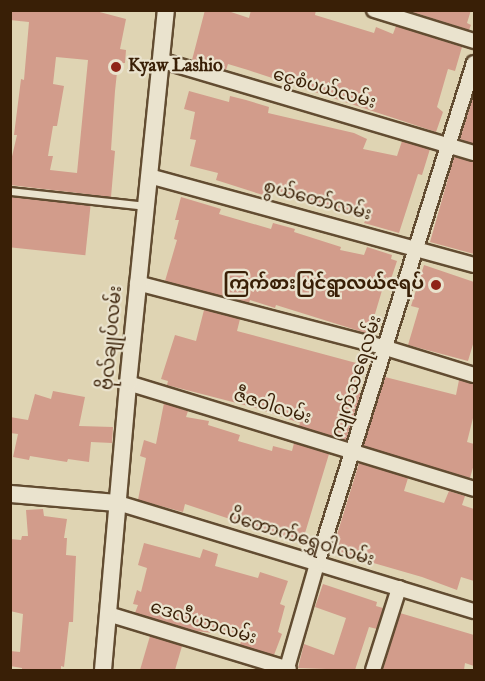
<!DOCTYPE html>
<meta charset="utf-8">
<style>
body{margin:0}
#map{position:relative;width:485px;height:681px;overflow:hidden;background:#dfd4b3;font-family:"IM FELL English","Noto Sans Myanmar",serif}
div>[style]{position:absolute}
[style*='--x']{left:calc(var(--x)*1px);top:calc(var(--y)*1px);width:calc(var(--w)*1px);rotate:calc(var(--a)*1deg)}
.building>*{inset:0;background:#d29c8b;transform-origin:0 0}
.roads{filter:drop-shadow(2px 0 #624c31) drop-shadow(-2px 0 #624c31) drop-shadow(0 2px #624c31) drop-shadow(0 -2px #624c31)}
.service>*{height:7px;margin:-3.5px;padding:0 3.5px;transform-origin:3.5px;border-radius:3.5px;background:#eae3ce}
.minor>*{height:14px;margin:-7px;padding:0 7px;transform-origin:7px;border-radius:7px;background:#eae3ce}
.tertiary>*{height:16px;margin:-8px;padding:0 8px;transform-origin:8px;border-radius:8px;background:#eae3ce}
.dots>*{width:16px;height:16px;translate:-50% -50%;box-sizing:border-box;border:3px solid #eae3ce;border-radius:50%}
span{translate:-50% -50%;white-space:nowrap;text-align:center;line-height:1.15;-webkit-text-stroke:4.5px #eae3ce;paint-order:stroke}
.poi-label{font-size:18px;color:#391f06;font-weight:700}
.left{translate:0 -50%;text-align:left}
.right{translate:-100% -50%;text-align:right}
.street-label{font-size:18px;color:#391f06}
.frame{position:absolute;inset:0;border:12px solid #391f06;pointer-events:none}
</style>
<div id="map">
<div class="building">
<div style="clip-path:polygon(evenodd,10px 10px,92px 10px,126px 19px,120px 49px,126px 50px,125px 63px,118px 63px,115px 91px,111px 150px,115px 151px,111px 197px,10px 185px,10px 165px,17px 135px,14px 135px,21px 79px,24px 80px,29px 22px,10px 20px,10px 10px,56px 57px,88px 60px,77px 173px,50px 170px,53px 156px,48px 156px,53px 126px,57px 126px,64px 86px,53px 84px,56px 57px)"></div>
<div style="clip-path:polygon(205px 10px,225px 10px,249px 18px,251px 10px,316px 10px,315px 15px,374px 33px,376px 27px,393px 34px,396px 26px,462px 47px,455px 71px,448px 69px,437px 107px,443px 112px,436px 132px,248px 70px,228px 64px,226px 70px,192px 60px)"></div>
<div style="clip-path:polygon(406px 10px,471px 10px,467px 23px,471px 25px,469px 30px)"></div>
<div style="clip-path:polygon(189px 91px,229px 102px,230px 96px,246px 100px,269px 107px,268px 113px,354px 133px,367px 139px,363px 149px,397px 156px,402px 141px,430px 149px,422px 175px,418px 174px,399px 233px,364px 223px,366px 219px,266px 187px,263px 195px,216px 180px,218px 173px,190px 166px,196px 140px,190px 139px,195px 112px,184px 109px)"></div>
<div style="clip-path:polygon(472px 100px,474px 100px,474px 144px,460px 139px)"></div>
<div style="clip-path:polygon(454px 157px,474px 162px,474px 254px,430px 242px)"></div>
<div style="left:10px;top:197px;width:81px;height:50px;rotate:6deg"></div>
<div style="clip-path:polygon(181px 197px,221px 209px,219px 214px,271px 229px,273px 223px,295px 229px,294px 232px,341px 247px,340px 250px,364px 255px,367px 247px,392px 255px,391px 259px,397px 261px,391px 279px,386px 277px,369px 334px,276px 305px,275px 308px,250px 300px,249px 303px,165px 281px,177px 240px,174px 239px,179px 220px,175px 220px)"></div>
<div style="clip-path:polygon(424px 265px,474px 282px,474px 341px,468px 361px,408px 345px,419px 308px,411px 306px)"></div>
<div style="clip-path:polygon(204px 310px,240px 319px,237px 331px,360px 364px,353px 390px,361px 393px,346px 440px,299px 426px,300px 423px,256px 408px,167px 385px,168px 381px,161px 379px,175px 335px,196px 341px)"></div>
<div style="clip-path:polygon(385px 377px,456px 395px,459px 380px,474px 384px,474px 414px,467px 442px,474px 444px,474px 464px,470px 478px,363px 446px)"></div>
<div style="clip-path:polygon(53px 391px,85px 397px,79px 426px,113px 427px,112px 443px,91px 442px,89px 462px,68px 459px,67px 462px,30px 456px,29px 460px,13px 457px,18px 434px,10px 433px,10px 417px,28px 420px,35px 394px,51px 399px)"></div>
<div style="clip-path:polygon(164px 403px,188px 411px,186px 417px,209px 421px,208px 425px,240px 435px,238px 441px,272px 451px,273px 446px,292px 451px,294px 443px,329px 454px,302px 543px,185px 504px,183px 512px,138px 500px,146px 458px,140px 456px,144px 440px,156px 444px)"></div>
<div style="clip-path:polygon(359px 463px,408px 478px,404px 491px,444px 503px,449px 491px,465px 496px,462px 505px,474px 509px,474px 581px,461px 577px,457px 590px,422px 577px,332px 551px)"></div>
<div style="clip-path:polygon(43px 509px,44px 516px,67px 519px,64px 538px,67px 538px,66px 555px,76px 556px,73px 622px,69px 622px,64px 667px,61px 666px,61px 670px,22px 670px,22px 668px,10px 666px,10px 651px,20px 652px,23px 614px,10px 611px,10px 539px,21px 540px,22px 536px,28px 536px,26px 510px)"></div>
<div style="clip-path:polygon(144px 543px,200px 558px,203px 549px,218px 554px,215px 566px,258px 578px,260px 572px,288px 581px,280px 604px,285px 606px,278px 632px,282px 634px,274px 655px,240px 645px,242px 638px,240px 634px,213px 628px,212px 633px,196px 631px,135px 613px,138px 605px,133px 604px,137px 590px,141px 592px,147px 568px,138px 565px)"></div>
<div style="clip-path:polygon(323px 584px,377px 602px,376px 606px,383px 608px,377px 629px,369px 627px,355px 670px,298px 668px,304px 644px,334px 655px,346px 618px,315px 607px)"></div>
<div style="clip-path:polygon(400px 613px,474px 635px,474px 666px,465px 663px,464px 670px,383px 670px)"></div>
<div style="clip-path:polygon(150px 636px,182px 646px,175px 670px,140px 670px)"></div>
</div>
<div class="roads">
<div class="service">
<div style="--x:10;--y:191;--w:136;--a:6.3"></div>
</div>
<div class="minor">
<div style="--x:374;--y:10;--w:105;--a:17.2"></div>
<div style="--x:163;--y:61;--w:324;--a:16.5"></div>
<div style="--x:149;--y:176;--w:337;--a:15.3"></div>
<div style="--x:137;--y:283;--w:257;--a:14.6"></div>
<div style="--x:386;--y:348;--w:92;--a:17.1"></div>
<div style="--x:128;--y:383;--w:362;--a:17"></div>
<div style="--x:118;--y:503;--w:372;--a:16.9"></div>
<div style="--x:108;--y:614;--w:189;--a:16.9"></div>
<div style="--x:287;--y:668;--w:108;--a:-73.9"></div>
<div style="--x:317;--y:564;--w:525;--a:-72.6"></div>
<div style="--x:373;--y:670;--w:86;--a:-72.4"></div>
</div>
<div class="tertiary">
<div style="--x:10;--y:494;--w:108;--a:4.8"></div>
<div style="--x:103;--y:670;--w:288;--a:-85"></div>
<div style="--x:128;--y:383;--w:375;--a:-84.2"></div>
</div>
</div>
<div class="dots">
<div style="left:116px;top:67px;background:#8f2418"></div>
<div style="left:436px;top:285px;background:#8f2418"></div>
</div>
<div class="poi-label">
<span class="left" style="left:128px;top:67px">Kyaw Lashio</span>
<span class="right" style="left:424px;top:285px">ကြက်စားပြင်ရွာလယ်ဇရပ်</span>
</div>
<div class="street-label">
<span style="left:324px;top:90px;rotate:16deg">ငွေစံပယ်လမ်း</span>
<span style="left:317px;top:202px;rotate:15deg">စွယ်တော်လမ်း</span>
<span style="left:113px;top:338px;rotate:-85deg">ဗိုလ်ချုပ်လမ်း</span>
<span style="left:358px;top:377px;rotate:-72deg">ကျက်သရေလမ်း</span>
<span style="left:272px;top:408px;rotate:17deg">ဇီဇဝါလမ်း</span>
<span style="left:301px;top:540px;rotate:17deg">ပိတောက်ရွှေဝါလမ်း</span>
<span style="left:203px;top:624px;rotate:17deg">ဒေလီယာလမ်း</span>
</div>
<div class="frame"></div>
</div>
